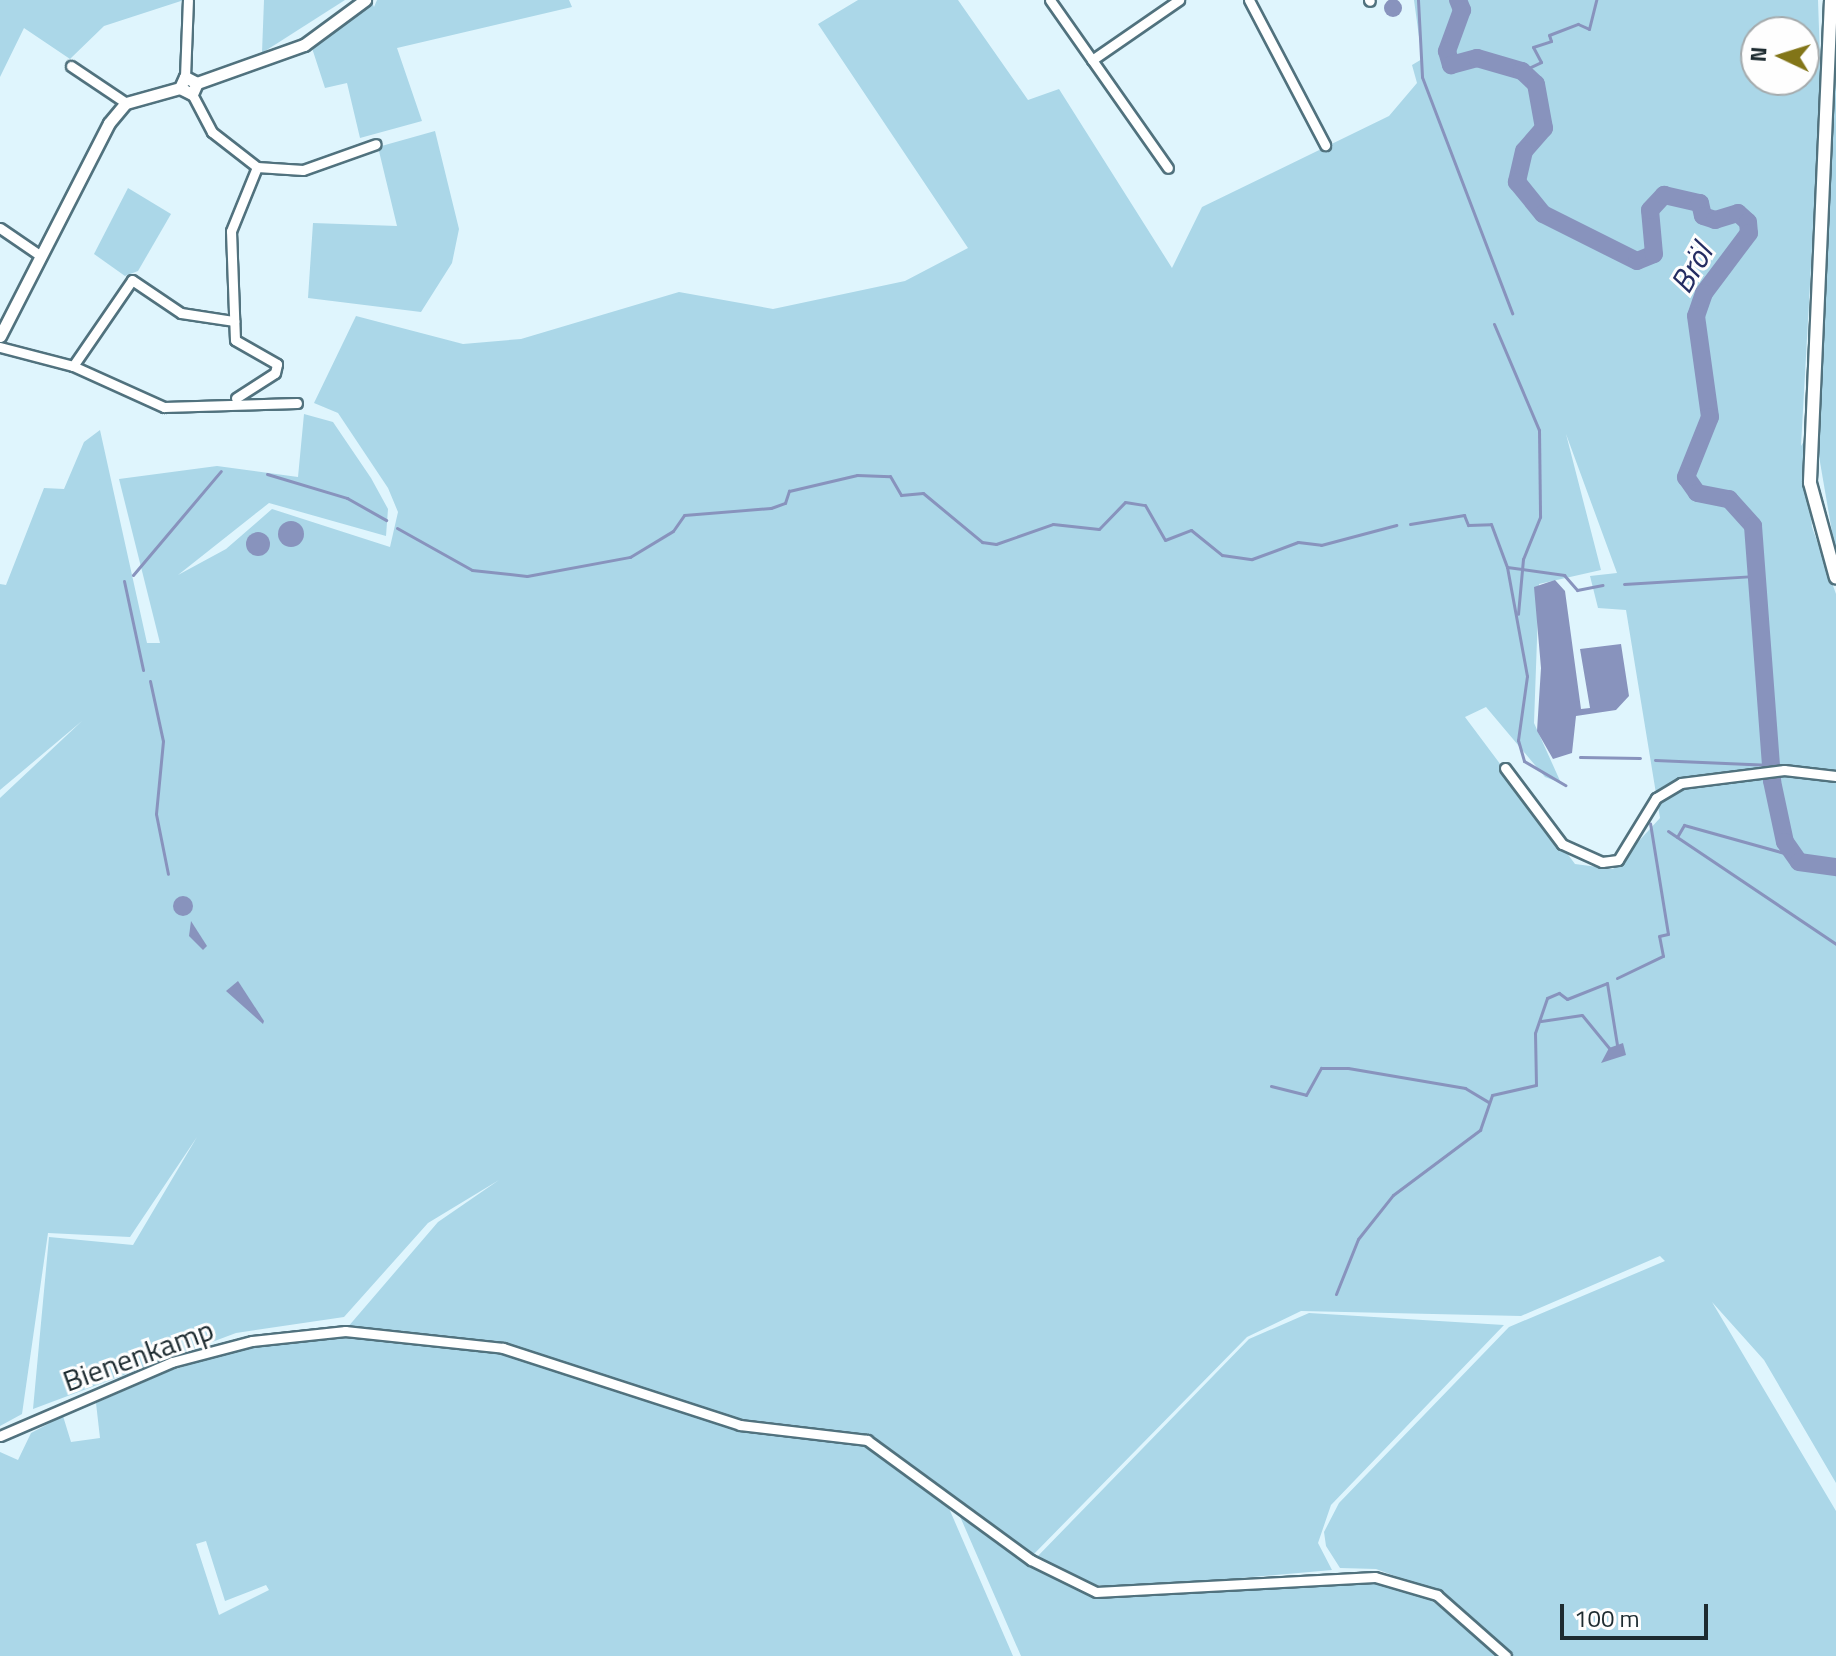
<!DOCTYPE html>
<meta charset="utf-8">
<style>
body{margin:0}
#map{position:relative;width:1836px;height:1656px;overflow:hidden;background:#dff5fd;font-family:"Titillium Web",sans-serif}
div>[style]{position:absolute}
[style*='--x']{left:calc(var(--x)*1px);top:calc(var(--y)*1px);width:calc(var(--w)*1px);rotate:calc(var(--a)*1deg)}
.green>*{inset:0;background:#abd7e8}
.water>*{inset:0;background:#8893bd}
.round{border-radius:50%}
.stream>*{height:3px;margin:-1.5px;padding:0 1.5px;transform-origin:1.5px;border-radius:1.5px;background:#8893bd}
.river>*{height:18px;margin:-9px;padding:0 9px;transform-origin:9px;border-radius:9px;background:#8893bd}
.roads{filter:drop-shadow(2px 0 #51727e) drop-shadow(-2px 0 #51727e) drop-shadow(0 2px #51727e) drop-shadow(0 -2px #51727e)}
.minor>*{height:9px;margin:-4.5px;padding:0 4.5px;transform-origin:4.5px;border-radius:4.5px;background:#fff}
.tertiary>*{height:11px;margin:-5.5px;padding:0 5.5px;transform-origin:5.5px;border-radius:5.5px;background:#fff}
.secondary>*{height:12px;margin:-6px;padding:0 6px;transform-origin:6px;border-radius:6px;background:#fff}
span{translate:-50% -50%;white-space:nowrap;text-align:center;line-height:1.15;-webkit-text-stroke:6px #fefefe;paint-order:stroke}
.street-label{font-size:30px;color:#1d2b30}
.water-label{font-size:32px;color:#242d62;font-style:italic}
.north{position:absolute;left:1740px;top:16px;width:80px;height:80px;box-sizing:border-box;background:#fefefe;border:2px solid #a4aaac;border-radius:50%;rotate:274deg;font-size:22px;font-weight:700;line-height:32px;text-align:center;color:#1d2b30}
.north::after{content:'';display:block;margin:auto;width:28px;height:36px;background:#827518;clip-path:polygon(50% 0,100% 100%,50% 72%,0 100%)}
.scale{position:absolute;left:1560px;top:1604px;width:148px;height:36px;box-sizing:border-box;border:4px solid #1d2b30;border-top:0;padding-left:10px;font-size:24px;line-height:28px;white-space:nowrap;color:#1d2b30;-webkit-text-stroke:6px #fefefe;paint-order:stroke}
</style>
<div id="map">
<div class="green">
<div style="clip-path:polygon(0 0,184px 0,104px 26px,70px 59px,24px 28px,0 77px)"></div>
<div style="clip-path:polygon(264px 0,345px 0,262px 53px)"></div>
<div style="clip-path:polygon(371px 0,374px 7px,377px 0,569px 0,572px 7px,397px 48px,422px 121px,360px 138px,347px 83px,325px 88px,311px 45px)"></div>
<div style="clip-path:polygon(evenodd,858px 0,958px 0,1028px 100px,1059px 89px,1172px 268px,1202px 207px,1389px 116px,1417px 83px,1412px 65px,1422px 59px,1414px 0,1818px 0,1821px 87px,1801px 446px,1804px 441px,1812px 527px,1836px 594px,1836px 1483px,1764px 1360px,1712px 1302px,1836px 1511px,1836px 1656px,1512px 1656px,1446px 1595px,1376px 1569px,1340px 1568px,1326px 1546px,1324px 1532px,1339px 1503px,1509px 1327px,1665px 1261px,1660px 1256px,1521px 1316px,1301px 1311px,1247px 1337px,1031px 1557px,868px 1437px,742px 1422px,510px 1346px,347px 1328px,438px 1222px,499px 1180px,428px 1223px,344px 1317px,236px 1333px,33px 1409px,49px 1237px,133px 1245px,197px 1137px,130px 1237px,48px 1233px,22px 1414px,0 1426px,0 798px,82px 721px,0 790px,0 584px,6px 585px,44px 488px,64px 489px,84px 442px,100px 430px,147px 643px,160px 643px,119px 479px,217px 466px,298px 477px,304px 414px,333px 422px,371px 478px,388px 509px,386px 536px,269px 503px,178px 575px,226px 549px,272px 509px,390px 547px,398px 512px,388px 488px,338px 413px,314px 403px,356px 316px,463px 344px,521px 339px,679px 292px,773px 309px,905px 281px,968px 248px,818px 24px,858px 0,1756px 32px,1804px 32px,1804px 80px,1756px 80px,1756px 32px,858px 0,1566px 434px,1617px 573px,1590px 576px,1598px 608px,1626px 610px,1660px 818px,1613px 869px,1575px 864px,1465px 717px,1486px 707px,1545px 777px,1561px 783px,1534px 723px,1539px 584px,1601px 570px,1566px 434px)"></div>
<div style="clip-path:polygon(1836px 73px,1836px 555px,1815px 433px)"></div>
<div style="clip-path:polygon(435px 131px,459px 229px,452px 263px,421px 312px,308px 298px,313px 223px,397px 226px,378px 147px)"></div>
<div style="clip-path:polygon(128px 188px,171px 214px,138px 271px,125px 276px,94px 254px)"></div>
<div style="clip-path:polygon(1309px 1313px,1504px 1325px,1331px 1505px,1318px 1543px,1332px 1570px,1127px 1588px,1086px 1584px,1035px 1559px,1249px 1339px)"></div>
<div style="clip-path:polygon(evenodd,349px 1333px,507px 1352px,739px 1430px,867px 1445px,948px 1506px,1013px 1656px,0 1656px,0 1452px,18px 1460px,31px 1433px,63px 1416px,71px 1442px,100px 1438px,96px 1403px,172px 1370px,242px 1349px,349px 1333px,206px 1541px,225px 1601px,266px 1585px,269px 1590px,219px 1615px,196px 1544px,206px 1541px)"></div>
<div style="clip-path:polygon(955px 1505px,1029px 1565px,1082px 1593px,1127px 1597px,1374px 1579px,1421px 1592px,1500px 1656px,1021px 1656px)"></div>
</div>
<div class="water">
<div class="round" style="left:1384px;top:-1px;width:18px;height:18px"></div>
<div class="round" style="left:278px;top:521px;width:26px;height:26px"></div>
<div class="round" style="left:246px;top:532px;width:24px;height:24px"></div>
<div style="clip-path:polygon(1555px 580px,1565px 591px,1581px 709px,1590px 708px,1580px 649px,1621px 644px,1629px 696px,1616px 710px,1576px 716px,1572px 753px,1553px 759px,1537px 731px,1541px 668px,1534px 587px)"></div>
<div class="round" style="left:173px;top:896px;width:20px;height:20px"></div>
<div style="clip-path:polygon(191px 921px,207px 946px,203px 950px,189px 936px)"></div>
<div style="clip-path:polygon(238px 981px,264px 1021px,263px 1024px,226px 991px)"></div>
<div style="clip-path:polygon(1623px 1043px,1626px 1055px,1601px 1063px,1609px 1048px)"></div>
</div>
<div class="stream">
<div style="--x:1418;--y:0;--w:77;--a:87"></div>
<div style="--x:1422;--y:77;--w:253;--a:69.1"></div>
<div style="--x:1522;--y:71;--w:21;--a:-25"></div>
<div style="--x:1541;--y:62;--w:17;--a:-118"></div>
<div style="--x:1533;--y:47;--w:19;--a:-18"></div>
<div style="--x:1551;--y:41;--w:6;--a:-108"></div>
<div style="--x:1549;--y:35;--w:31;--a:-21"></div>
<div style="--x:1578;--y:24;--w:12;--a:24"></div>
<div style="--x:1589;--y:29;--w:30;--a:-76"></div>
<div style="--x:1494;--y:324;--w:115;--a:67"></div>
<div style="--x:1539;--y:430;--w:87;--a:89.3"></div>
<div style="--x:1540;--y:517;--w:45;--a:112"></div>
<div style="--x:1523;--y:559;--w:55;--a:95.2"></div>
<div style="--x:267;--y:474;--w:84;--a:16.7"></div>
<div style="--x:347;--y:498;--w:45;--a:29.4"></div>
<div style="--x:1410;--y:524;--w:55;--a:-9.5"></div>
<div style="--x:1464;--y:515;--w:11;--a:68"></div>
<div style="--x:1468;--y:525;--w:23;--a:-2"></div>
<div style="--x:1491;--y:524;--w:46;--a:69.6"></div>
<div style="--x:1507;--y:567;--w:58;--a:8"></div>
<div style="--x:1564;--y:575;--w:20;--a:49"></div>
<div style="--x:1577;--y:590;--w:26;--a:-11"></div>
<div style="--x:397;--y:528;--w:86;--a:29.2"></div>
<div style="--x:472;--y:570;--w:55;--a:6.2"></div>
<div style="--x:527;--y:576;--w:105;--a:-10.5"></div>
<div style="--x:630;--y:557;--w:50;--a:-31.2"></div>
<div style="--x:673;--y:531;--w:19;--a:-55"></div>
<div style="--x:684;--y:515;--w:87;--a:-4.6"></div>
<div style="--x:771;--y:508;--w:15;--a:-20"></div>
<div style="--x:785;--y:503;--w:13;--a:-72"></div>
<div style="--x:789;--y:491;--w:70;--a:-13.2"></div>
<div style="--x:857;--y:475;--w:33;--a:2"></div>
<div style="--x:890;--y:476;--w:22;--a:60"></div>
<div style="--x:901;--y:495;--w:22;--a:-5"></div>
<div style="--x:923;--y:493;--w:77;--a:39.7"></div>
<div style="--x:982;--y:542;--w:14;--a:8"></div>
<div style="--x:996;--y:544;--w:60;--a:-19.3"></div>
<div style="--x:1053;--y:524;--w:46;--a:6.2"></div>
<div style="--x:1099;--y:529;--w:37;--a:-46"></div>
<div style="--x:1125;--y:502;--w:20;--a:9"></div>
<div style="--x:1145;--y:505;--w:40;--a:60.3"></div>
<div style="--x:1165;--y:540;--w:28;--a:-21"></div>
<div style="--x:1191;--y:530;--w:40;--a:39"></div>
<div style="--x:1222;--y:555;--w:30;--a:8"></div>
<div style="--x:1252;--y:559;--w:49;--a:-20.3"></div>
<div style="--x:1298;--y:542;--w:23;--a:7"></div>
<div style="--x:1321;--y:545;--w:78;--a:-14.9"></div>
<div style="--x:1507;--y:567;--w:111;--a:79.6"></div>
<div style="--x:1527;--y:676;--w:65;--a:98"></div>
<div style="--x:1518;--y:740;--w:22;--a:74"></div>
<div style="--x:1524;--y:761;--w:48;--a:30.3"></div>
<div style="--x:133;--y:575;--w:136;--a:-49.8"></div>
<div style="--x:124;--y:581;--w:91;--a:77.9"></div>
<div style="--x:1624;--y:584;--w:129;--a:-3.5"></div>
<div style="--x:150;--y:681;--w:61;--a:77.8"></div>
<div style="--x:163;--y:741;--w:73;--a:95.5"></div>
<div style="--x:156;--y:814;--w:61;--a:78.7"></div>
<div style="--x:1580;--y:757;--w:60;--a:1"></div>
<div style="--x:1655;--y:760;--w:117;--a:2.4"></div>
<div style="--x:1668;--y:831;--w:202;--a:33.9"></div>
<div style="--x:1677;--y:837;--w:14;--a:-60"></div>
<div style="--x:1684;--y:825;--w:115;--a:15.6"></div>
<div style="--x:1617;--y:978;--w:51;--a:-25.6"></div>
<div style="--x:1663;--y:956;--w:20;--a:-101"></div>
<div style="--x:1659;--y:936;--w:9;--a:-13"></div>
<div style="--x:1668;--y:934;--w:112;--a:-99.2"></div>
<div style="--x:1541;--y:1021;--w:41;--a:-8.3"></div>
<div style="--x:1582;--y:1015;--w:43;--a:50.7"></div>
<div style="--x:1271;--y:1086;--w:36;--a:14"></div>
<div style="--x:1306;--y:1095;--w:31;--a:-61"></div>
<div style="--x:1321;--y:1068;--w:27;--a:0"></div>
<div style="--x:1348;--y:1068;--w:119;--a:9.7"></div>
<div style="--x:1465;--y:1088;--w:27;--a:31"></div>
<div style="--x:1336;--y:1294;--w:59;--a:-68.2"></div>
<div style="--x:1358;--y:1239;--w:56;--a:-51.5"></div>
<div style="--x:1393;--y:1195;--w:109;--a:-36.8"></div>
<div style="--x:1480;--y:1130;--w:37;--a:-71"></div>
<div style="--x:1492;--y:1095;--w:45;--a:-12.8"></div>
<div style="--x:1536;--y:1085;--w:52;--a:-91.1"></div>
<div style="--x:1535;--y:1033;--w:37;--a:-71"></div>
<div style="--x:1547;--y:998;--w:13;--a:-23"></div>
<div style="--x:1559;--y:993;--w:10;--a:37"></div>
<div style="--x:1567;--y:999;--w:43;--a:-21.8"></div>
<div style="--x:1607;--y:983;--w:63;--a:80.8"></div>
</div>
<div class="river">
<div style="--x:1458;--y:0;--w:11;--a:68"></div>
<div style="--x:1462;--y:10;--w:44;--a:110.1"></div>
<div style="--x:1447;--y:51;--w:15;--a:74"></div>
<div style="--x:1451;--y:65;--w:27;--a:-15"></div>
<div style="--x:1477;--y:58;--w:47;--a:16.1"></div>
<div style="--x:1522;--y:71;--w:19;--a:43"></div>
<div style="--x:1536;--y:84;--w:45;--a:79.7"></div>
<div style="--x:1544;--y:128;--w:30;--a:131"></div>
<div style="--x:1524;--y:151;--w:32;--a:103"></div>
<div style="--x:1517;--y:182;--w:41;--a:50.9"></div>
<div style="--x:1543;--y:214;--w:105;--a:26.6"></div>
<div style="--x:1637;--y:261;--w:18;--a:-22"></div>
<div style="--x:1654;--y:254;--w:44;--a:-95.2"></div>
<div style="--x:1650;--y:210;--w:21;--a:-47"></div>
<div style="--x:1664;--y:195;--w:37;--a:13"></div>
<div style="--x:1700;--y:203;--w:13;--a:77"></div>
<div style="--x:1703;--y:216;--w:13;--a:18"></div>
<div style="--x:1715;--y:220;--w:24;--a:-17"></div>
<div style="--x:1738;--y:213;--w:13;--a:42"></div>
<div style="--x:1748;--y:222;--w:11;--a:85"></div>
<div style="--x:1749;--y:233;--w:75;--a:126.9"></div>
<div style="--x:1704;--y:293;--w:24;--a:109"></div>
<div style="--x:1696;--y:316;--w:102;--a:82.1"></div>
<div style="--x:1710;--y:417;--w:65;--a:111.8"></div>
<div style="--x:1686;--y:477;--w:19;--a:55"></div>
<div style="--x:1697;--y:493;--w:33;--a:11"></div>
<div style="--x:1729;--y:499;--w:36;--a:48"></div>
<div style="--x:1753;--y:526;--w:256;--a:85.7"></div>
<div style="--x:1772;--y:781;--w:62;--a:78"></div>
<div style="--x:1785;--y:842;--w:24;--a:55"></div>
<div style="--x:1799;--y:862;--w:37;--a:8"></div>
</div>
<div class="roads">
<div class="minor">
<div style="--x:1050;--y:0;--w:205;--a:54.9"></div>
<div style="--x:1249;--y:0;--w:164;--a:62.3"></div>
<div style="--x:1369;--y:0;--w:1;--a:45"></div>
<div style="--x:1092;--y:60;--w:106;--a:-34.6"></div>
<div style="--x:71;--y:66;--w:66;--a:33.9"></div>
<div style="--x:185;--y:77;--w:77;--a:-87.8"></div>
<div style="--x:192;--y:94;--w:43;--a:62.2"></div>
<div style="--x:212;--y:132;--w:57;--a:37.9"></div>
<div style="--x:257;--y:167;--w:46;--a:3.7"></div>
<div style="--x:303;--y:170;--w:77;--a:-19.6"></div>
<div style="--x:0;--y:228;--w:50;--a:34.3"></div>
<div style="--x:0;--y:347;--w:75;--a:14.6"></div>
<div style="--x:73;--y:366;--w:100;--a:24.3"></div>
<div style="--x:164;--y:407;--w:133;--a:-1.7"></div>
<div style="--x:73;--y:366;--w:104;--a:-55.5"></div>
<div style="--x:132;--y:280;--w:59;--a:34"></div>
<div style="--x:181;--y:313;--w:54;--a:8.6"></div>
<div style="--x:236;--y:398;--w:46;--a:-32.7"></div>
<div style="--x:275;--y:373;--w:9;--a:-77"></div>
<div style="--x:277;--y:364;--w:48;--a:-150.3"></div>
<div style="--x:235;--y:340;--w:109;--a:-92.1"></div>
<div style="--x:231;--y:231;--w:69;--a:-67.9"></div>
<div style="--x:1505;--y:768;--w:95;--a:53.1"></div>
<div style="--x:1562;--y:844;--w:44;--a:24.2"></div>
<div style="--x:1602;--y:862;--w:16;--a:-7"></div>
<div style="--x:1618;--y:860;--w:73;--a:-58.5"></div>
<div style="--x:1656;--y:798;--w:29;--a:-31"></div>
<div style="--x:1681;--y:783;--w:104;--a:-7.2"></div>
<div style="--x:1784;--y:770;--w:52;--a:6.6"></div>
<div style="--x:0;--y:1436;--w:187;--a:-23.3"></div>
<div style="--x:172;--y:1362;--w:83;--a:-14.7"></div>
<div style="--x:252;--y:1341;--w:94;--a:-6.1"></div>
<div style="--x:345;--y:1331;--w:159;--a:6.1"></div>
<div style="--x:503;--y:1348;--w:249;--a:18"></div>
<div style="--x:740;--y:1425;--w:128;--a:6.7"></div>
<div style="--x:867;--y:1440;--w:203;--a:36.2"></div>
<div style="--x:1031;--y:1560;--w:72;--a:26.2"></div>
<div style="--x:1096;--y:1592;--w:279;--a:-3.1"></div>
<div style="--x:1375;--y:1577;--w:65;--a:16.2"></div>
<div style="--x:1437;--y:1595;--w:92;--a:41.5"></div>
</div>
<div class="tertiary">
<div style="--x:197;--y:83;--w:114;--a:-19.6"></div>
<div style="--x:304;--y:45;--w:76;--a:-36.4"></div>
<div style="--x:180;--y:88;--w:13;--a:27"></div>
<div style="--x:192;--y:94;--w:12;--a:-66"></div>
<div style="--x:180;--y:88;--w:12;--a:-66"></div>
<div style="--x:185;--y:77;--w:13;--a:27"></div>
<div style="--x:0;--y:336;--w:239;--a:-62.9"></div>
<div style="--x:109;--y:123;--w:26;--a:-50"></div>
<div style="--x:126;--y:103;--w:56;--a:-15.5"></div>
</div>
<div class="secondary">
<div style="--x:1831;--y:0;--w:483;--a:92.5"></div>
<div style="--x:1810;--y:483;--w:98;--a:74.7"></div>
</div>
</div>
<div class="street-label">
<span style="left:138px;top:1355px;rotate:-20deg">Bienenkamp</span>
</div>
<div class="water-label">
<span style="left:1691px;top:268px;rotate:-60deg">Bröl</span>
</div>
<div class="north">N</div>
<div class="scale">100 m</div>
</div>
